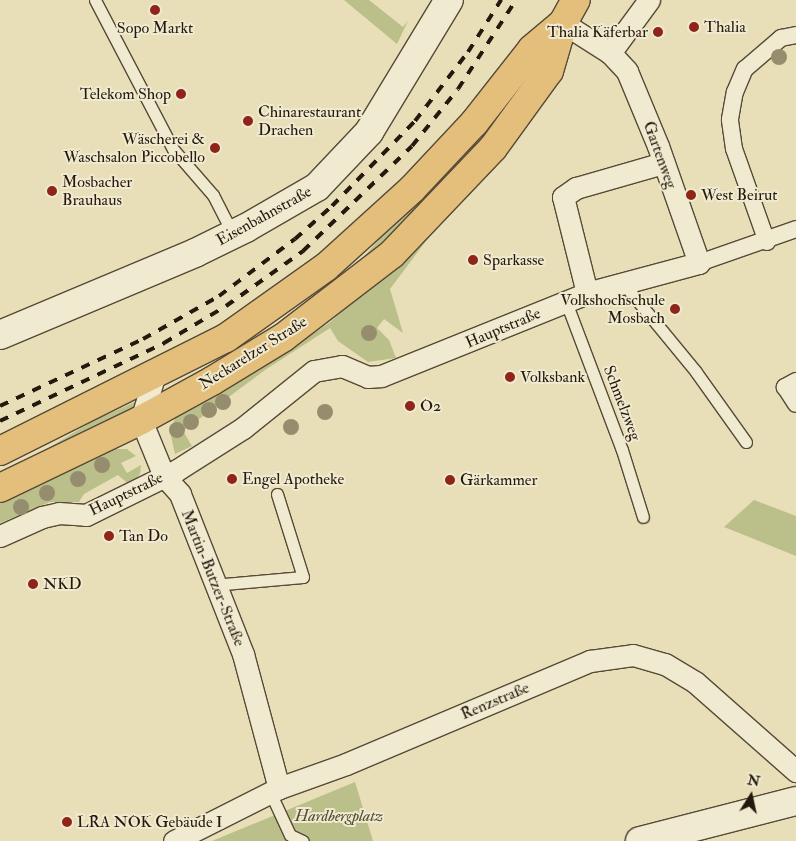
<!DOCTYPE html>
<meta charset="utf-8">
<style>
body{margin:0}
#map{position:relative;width:796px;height:841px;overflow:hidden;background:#e8deb7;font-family:"IM FELL Double Pica",serif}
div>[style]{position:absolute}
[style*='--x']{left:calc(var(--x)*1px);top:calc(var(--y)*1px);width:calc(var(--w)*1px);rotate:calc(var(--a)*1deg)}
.green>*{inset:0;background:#bbc08b}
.roads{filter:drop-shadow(1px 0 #564a37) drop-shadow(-1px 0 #564a37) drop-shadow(0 1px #564a37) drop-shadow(0 -1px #564a37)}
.service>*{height:11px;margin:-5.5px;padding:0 5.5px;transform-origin:5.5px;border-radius:5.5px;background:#f0ead0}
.pedestrian>*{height:16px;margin:-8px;padding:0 8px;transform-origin:8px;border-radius:8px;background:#f0ead0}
.minor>*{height:21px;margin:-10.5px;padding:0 10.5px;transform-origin:10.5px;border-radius:10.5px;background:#f0ead0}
.tertiary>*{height:28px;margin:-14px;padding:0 14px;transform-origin:14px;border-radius:14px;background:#f0ead0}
.secondary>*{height:28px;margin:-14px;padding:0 14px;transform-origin:14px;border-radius:14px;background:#f0ead0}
.primary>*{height:28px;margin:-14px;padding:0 14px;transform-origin:14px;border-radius:14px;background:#e4bf7c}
.rail>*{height:4px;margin-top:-2px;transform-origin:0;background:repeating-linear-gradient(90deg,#25180c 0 9px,transparent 0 18px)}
.trees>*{width:16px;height:16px;margin:-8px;border-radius:50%;background:#968d6e}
.dots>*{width:14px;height:14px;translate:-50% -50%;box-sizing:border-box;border:2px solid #f0ead0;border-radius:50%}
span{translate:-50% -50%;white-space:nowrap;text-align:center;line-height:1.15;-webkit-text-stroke:4px #f0ead0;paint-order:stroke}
.poi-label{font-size:16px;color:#25180c}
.left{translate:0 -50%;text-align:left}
.right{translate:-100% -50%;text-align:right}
.street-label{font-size:16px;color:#25180c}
.park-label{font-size:16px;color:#524a32;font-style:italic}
.north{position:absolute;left:726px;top:771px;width:50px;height:50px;-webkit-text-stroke:4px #f0ead0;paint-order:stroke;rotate:10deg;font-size:14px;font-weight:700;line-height:20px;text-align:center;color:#25180c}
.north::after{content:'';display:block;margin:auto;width:18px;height:22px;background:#25180c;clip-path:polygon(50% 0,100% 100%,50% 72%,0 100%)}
</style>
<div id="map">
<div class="green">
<div style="clip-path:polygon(344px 0,369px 0,403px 27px,408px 21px,397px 44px)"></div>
<div style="clip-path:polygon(539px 58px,545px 62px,490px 134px,397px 234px,354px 268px)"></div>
<div style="clip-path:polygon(430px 231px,432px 233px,390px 289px,403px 333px,384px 319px,377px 328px,389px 340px,396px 358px,368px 362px,338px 341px,330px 328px,265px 370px,183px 431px,192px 446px,175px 454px,170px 431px,176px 416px,266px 365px,329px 323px)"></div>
<div style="clip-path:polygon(137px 401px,137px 410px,34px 457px,91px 422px)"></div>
<div style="clip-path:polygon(105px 449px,127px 449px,136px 456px,121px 463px,127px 473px,141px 465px,140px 474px,131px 486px,118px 475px,84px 494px,79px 502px,50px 502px,0 523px,0 502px)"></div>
<div style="clip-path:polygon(754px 500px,796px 516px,796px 556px,724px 527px)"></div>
<div style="clip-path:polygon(355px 782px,373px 841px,212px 841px)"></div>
</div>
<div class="roads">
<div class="service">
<div style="--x:95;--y:0;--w:168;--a:62.4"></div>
<div style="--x:173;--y:149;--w:61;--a:49"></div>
<div style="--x:213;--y:195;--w:44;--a:62.9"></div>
<div style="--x:623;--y:283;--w:115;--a:50.6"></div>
<div style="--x:696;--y:372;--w:86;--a:54.5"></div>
<div style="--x:566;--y:302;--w:158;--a:69.3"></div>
<div style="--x:622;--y:450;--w:70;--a:72.6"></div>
<div style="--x:213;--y:585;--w:90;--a:-5.1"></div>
<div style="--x:303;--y:577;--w:87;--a:-107.4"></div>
<div style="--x:270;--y:792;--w:47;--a:65.1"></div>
<div style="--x:290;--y:835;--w:14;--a:25"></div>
</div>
<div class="pedestrian">
<div style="--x:767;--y:242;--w:99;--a:-109.5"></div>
<div style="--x:734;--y:149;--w:30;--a:-98"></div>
<div style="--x:730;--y:119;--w:27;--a:-80"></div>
<div style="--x:735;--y:92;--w:25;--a:-67"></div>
<div style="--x:745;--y:69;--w:48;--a:-40.7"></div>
<div style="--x:781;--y:38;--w:15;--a:-11"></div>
<div style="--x:699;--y:263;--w:103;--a:-19.3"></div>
<div style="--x:796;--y:381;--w:13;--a:151"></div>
<div style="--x:785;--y:387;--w:20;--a:57"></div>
</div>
<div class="minor">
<div style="--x:610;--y:53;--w:66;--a:-53.7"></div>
<div style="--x:587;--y:293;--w:99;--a:-104"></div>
<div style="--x:563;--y:197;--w:16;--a:-35"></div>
<div style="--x:576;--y:188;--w:91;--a:-16"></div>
<div style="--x:154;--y:377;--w:45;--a:106.8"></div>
<div style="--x:141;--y:420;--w:61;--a:67.7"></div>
<div style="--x:164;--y:476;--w:24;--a:48"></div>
<div style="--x:180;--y:494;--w:172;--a:68.5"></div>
<div style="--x:243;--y:654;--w:139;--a:75"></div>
<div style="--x:0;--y:536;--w:46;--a:-24.3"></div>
<div style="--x:42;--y:517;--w:17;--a:-13"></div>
<div style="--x:59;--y:513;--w:27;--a:4"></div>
<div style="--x:86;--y:515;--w:102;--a:-26.3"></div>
<div style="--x:177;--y:470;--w:78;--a:-32.5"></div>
<div style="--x:243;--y:428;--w:91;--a:-38.8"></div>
<div style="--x:314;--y:371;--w:28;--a:-10"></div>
<div style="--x:342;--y:366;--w:28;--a:23"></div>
<div style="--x:368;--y:377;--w:13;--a:-4"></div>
<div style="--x:381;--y:376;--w:222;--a:-21.9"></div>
<div style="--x:587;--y:293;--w:116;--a:-15"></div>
<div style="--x:699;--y:263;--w:124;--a:-109.3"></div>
<div style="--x:658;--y:146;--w:81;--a:-112.5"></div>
<div style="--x:627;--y:71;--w:25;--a:-133"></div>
<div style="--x:610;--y:53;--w:56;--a:-147.4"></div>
<div style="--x:174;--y:841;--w:118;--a:-26.8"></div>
<div style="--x:279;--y:788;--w:71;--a:-19.7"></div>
<div style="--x:346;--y:764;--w:265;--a:-22.9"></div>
<div style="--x:590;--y:661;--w:43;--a:-7.9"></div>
<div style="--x:633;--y:655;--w:33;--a:16"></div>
<div style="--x:665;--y:664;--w:35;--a:31"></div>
<div style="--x:695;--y:682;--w:135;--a:41.4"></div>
</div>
<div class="tertiary">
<div style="--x:640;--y:841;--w:161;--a:-14.4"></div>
</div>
<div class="secondary">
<div style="--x:0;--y:335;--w:212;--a:-22.8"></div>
<div style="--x:195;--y:253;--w:57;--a:-26.1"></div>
<div style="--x:246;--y:228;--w:82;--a:-30"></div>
<div style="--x:317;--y:187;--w:76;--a:-46.6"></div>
<div style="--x:369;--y:132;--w:154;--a:-58.8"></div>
</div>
<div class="primary">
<div style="--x:0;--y:451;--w:253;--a:-26.6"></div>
<div style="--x:226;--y:338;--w:123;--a:-35.4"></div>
<div style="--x:326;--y:267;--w:116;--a:-42.2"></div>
<div style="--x:412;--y:189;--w:91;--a:-46.8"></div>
<div style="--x:474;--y:123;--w:94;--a:-51.9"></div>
<div style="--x:532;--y:49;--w:40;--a:-40"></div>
<div style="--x:0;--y:488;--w:157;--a:-25.7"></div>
<div style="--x:141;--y:420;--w:81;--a:-28.8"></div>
<div style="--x:212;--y:381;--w:84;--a:-31.4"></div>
<div style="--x:284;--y:337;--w:136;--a:-37.5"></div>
<div style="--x:392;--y:254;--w:146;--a:-46.4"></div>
<div style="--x:493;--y:148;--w:95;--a:-54"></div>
<div style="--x:549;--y:71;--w:50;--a:-73.7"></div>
<div style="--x:563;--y:23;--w:26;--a:-61"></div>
</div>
</div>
<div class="rail">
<div style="--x:0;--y:406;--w:158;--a:-25.1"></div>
<div style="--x:143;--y:339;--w:87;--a:-29.5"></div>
<div style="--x:219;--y:296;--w:95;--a:-36.9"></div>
<div style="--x:295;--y:239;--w:50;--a:-41.7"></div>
<div style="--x:332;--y:206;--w:119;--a:-45.7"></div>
<div style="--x:415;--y:121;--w:87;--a:-52.5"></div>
<div style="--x:468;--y:52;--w:62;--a:-57.6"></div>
<div style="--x:0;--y:421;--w:182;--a:-25.4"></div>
<div style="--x:164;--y:343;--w:72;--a:-30.8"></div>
<div style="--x:226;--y:306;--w:95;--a:-35.5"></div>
<div style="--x:303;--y:251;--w:151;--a:-43.9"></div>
<div style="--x:412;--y:146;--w:73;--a:-51.1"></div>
<div style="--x:458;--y:89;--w:106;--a:-56.9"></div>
</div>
<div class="trees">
<div style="left:779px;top:57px"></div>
<div style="left:369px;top:333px"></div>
<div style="left:223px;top:402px"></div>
<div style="left:209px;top:410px"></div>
<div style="left:325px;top:412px"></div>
<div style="left:191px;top:422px"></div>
<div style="left:291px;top:427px"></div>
<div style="left:177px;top:430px"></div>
<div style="left:102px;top:465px"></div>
<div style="left:78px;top:479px"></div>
<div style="left:47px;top:493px"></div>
<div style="left:21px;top:507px"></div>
</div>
<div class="dots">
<div style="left:155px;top:10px;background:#8f2418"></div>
<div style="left:694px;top:27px;background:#8f2418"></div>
<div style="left:658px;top:32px;background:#8f2418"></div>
<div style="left:181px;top:94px;background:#8f2418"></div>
<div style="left:248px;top:121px;background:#8f2418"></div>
<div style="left:215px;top:148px;background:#8f2418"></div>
<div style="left:52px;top:191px;background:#8f2418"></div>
<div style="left:691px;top:195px;background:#8f2418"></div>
<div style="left:473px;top:260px;background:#8f2418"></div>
<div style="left:675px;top:309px;background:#8f2418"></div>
<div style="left:510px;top:377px;background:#8f2418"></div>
<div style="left:410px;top:406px;background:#8f2418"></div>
<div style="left:232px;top:479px;background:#8f2418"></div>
<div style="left:450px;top:480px;background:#8f2418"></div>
<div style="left:109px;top:536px;background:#8f2418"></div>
<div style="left:33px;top:584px;background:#8f2418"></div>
<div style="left:67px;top:822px;background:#8f2418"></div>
</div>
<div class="poi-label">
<span class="left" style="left:704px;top:27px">Thalia</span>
<span style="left:155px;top:28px">Sopo Markt</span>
<span class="right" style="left:648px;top:32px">Thalia Käferbar</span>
<span class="right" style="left:171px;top:94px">Telekom Shop</span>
<span class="left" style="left:258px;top:121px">Chinarestaurant<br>Drachen</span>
<span class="right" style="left:205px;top:148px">Wäscherei &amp;<br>Waschsalon Piccobello</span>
<span class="left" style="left:62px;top:191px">Mosbacher<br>Brauhaus</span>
<span class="left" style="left:701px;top:195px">West Beirut</span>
<span class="left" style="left:483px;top:260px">Sparkasse</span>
<span class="right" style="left:665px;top:309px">Volkshochschule<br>Mosbach</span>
<span class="left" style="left:520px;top:377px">Volksbank</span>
<span class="left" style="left:420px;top:406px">O2</span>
<span class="left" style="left:242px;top:479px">Engel Apotheke</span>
<span class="left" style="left:460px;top:480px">Gärkammer</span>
<span class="left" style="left:119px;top:536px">Tan Do</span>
<span class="left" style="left:43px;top:584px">NKD</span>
<span class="left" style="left:77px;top:822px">LRA NOK Gebäude I</span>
</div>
<div class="street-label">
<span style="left:660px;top:155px;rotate:70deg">Gartenweg</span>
<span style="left:264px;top:216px;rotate:-29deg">Eisenbahnstraße</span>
<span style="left:503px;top:328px;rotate:-23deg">Hauptstraße</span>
<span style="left:253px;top:353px;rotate:-32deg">Neckarelzer Straße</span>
<span style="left:622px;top:403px;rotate:69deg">Schmelzweg</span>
<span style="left:126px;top:494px;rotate:-26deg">Hauptstraße</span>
<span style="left:213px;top:578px;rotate:68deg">Martin-Butzer-Straße</span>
<span style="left:495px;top:701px;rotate:-23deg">Renzstraße</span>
</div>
<div class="park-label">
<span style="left:339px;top:816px">Hardbergplatz</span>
</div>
<div class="north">N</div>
</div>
